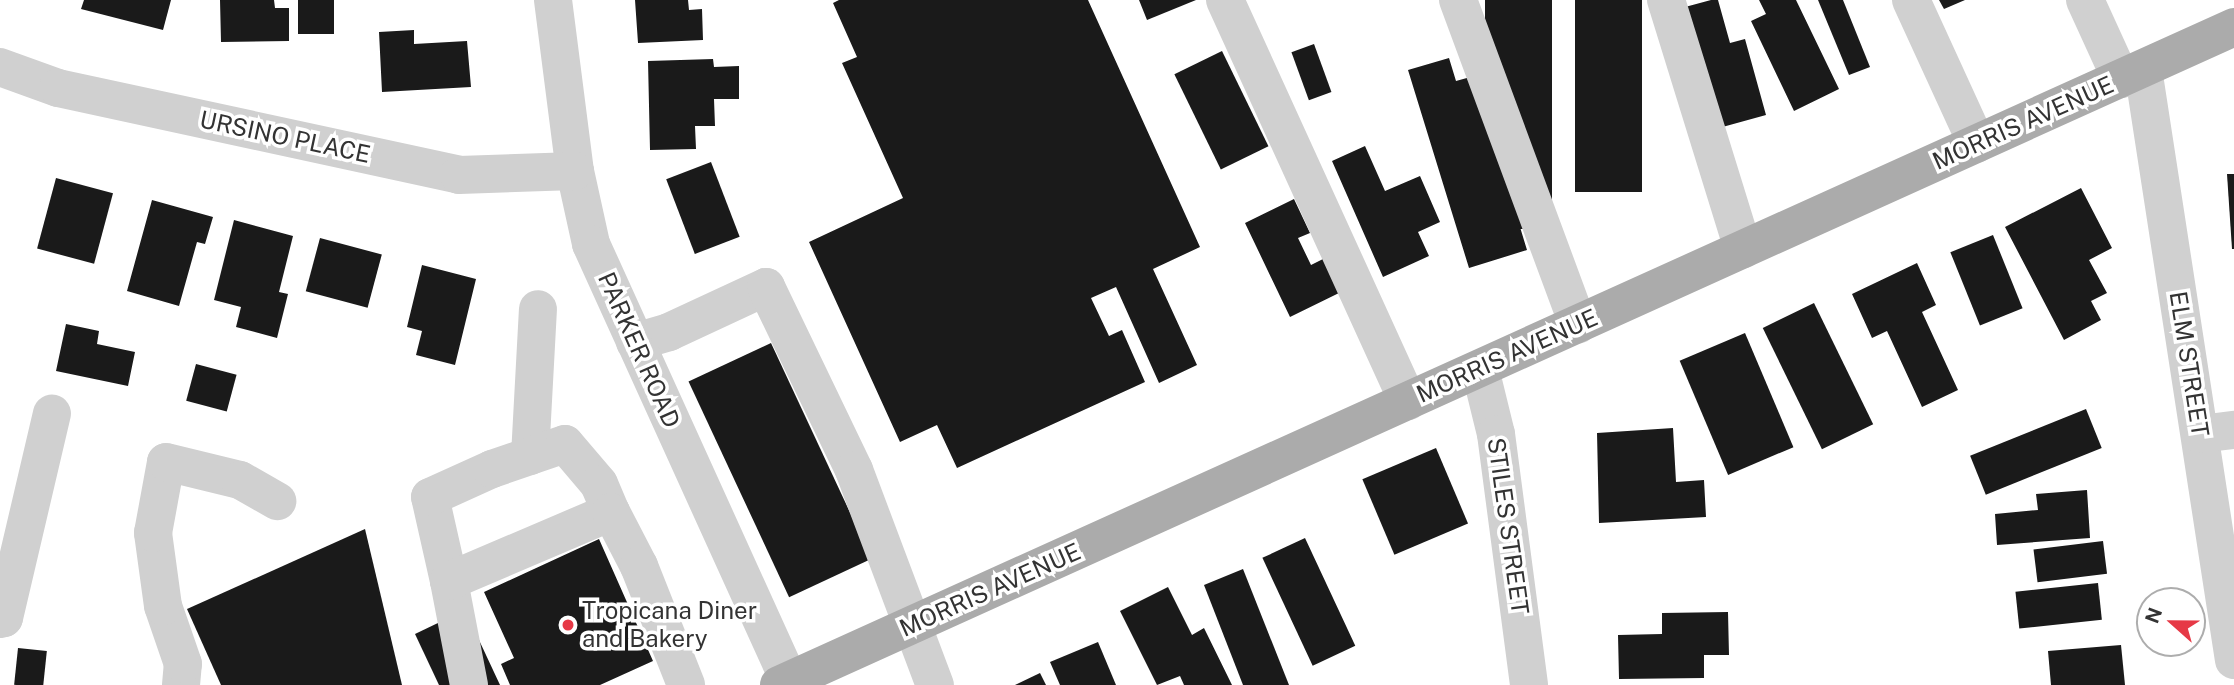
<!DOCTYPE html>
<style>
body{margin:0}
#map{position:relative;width:2234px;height:685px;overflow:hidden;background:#fff;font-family:"Public Sans",sans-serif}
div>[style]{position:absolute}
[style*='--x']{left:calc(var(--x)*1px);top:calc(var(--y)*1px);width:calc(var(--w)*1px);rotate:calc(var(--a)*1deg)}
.building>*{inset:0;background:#1a1a1a;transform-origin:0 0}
.minor>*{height:38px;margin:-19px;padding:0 19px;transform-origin:19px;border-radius:19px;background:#d0d0d0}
.major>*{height:38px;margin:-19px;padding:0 19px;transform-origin:19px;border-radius:19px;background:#ababab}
.dots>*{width:19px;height:19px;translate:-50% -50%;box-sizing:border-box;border:4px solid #fff;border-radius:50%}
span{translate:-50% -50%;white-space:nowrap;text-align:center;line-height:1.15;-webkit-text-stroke:7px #fff;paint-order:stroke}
.street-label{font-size:24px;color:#333}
.poi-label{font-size:24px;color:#333}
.left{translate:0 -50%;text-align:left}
.north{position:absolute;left:2136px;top:587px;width:70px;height:70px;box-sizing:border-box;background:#fff;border:2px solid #adadad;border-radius:50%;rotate:291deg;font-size:19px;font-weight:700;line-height:28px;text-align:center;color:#333}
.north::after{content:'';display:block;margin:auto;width:24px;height:32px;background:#e63946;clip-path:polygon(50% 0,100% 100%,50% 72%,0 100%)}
</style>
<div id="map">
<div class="building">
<div style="clip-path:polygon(84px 0,171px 0,163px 30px,81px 9px)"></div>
<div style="clip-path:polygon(220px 0,274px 0,275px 8px,289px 8px,289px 41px,221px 42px)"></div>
<div style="left:298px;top:0;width:36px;height:34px"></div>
<div style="clip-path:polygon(635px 0,688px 0,689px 10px,702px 9px,703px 40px,638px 43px)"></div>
<div style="clip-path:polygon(839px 0,1088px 0,1200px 247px,1153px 269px,1197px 365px,1159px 383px,1116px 287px,1091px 298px,1109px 336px,1122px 330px,1145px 382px,957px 468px,937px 425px,900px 442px,809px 242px,903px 198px,842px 63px,857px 57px,833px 3px)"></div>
<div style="clip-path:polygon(1139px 0,1196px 0,1147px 20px)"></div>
<div style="left:1485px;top:0;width:67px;height:229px"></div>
<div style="left:1575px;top:0;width:67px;height:192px"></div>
<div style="clip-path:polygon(1711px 0,1718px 0,1730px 43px,1745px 39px,1766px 115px,1708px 131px,1674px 10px)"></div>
<div style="clip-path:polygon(1759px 0,1796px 0,1839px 89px,1794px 111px,1751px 21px,1766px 14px)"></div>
<div style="clip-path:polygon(1818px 0,1843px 0,1870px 67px,1849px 75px)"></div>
<div style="clip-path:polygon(1939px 0,1965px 0,1944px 9px)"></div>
<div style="clip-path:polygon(414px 30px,414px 44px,467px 41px,471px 87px,382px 92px,379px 32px)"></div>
<div style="left:1314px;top:44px;width:51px;height:24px;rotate:70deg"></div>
<div style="left:1222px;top:51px;width:106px;height:53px;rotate:64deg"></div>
<div style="clip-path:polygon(1449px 58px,1456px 81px,1474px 76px,1527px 250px,1469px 268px,1408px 70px)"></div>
<div style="clip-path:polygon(713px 59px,714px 67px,739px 66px,739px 99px,714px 99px,715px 126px,695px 126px,696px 149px,650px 150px,648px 61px)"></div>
<div style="clip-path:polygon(1365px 146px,1385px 191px,1420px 176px,1440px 222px,1418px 232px,1429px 256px,1383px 277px,1332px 161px)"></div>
<div style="left:711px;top:162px;width:80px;height:48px;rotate:69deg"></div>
<div style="clip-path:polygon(2227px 174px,2234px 174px,2234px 249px,2232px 249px)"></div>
<div style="left:56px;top:178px;width:59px;height:73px;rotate:15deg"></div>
<div style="clip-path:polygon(2081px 188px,2112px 248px,2089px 260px,2107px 293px,2091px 301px,2101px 320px,2064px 340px,2005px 227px)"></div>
<div style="clip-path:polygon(1294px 199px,1310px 233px,1298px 238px,1311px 265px,1323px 259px,1339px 293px,1290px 317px,1245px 223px)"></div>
<div style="clip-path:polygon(152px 200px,213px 217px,205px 244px,197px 242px,179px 306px,127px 291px)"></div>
<div style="clip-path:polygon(234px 220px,293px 236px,279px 292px,288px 294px,277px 338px,236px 327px,241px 307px,214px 300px)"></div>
<div style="left:1993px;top:235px;width:79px;height:46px;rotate:68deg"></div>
<div style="left:320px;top:238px;width:64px;height:55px;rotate:15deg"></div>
<div style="clip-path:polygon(1917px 263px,1936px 305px,1922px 312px,1958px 390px,1922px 407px,1887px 331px,1872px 338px,1852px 294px)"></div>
<div style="clip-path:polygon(422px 265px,476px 279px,455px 365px,416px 355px,422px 331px,407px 327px)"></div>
<div style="left:1814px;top:303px;width:135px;height:57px;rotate:64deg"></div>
<div style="clip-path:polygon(66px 324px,99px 331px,97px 344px,135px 352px,128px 386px,56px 371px)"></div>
<div style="left:1745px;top:333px;width:124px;height:71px;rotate:67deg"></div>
<div style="left:771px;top:343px;width:238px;height:91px;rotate:65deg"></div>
<div style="left:196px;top:364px;width:42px;height:38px;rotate:15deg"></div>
<div style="left:2086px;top:409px;width:42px;height:125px;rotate:68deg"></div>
<div style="clip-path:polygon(1673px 428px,1676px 482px,1704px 480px,1706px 517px,1599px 523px,1597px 433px)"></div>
<div style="left:1436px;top:448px;width:82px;height:80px;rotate:67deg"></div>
<div style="clip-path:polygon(2087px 490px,2090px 538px,1997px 545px,1995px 514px,2038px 510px,2036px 494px)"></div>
<div style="clip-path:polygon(365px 529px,402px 685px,221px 685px,187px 609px)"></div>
<div style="left:1305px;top:538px;width:119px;height:47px;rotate:65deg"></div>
<div style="clip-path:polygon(599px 539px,653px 661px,600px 685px,510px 685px,501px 664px,514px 658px,484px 592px)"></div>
<div style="left:2103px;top:541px;width:33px;height:70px;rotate:83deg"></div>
<div style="clip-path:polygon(1243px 569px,1289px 685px,1243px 685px,1204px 585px)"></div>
<div style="left:2098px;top:583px;width:37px;height:83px;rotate:84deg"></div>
<div style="clip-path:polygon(1168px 587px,1192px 635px,1204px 628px,1232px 685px,1184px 685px,1180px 676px,1157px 685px,1120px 611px)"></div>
<div style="clip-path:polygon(465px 610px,500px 685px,439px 685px,415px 634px)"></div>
<div style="clip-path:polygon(1728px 612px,1729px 655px,1704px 655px,1704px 678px,1619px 679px,1618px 635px,1662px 634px,1662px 613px)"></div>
<div style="clip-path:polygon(1098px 642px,1116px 685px,1060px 685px,1050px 662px)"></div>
<div style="clip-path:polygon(2121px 645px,2125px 685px,2051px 685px,2048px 651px)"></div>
<div style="left:18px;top:648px;width:29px;height:37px;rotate:6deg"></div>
<div style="clip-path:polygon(1040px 673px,1046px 685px,1015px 685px)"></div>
</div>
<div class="minor">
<div style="--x:553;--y:0;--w:172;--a:82.7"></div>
<div style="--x:575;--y:171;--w:75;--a:77.6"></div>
<div style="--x:591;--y:244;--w:480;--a:65.6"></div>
<div style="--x:1225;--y:0;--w:441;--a:65.5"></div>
<div style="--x:1458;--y:0;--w:346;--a:69.7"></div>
<div style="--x:1666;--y:0;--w:261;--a:72.8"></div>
<div style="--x:1911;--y:0;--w:158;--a:65.4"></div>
<div style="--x:2085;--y:0;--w:87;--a:65.5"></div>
<div style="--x:0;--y:67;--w:62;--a:19.9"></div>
<div style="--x:58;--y:88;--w:410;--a:12.2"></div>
<div style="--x:459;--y:175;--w:116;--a:-2"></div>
<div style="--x:2143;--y:69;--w:598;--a:81.25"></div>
<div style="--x:635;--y:342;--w:35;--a:-16"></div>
<div style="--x:669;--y:332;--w:107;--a:-24.9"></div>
<div style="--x:766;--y:287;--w:203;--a:64.3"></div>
<div style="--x:854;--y:470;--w:230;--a:69.4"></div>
<div style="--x:1480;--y:369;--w:67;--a:76.2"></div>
<div style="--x:1496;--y:434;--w:253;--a:82.5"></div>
<div style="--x:2200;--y:434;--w:34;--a:-7"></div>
<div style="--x:530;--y:456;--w:147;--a:-86.9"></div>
<div style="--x:449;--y:581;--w:86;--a:-102.7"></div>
<div style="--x:430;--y:497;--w:68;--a:-24.3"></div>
<div style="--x:492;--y:469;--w:77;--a:-18.9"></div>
<div style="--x:565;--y:444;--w:52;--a:49.6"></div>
<div style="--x:599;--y:484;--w:30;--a:67"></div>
<div style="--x:0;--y:619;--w:4;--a:-14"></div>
<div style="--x:4;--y:618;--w:210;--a:-76.8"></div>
<div style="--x:181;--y:685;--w:21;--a:-85"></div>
<div style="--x:183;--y:664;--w:61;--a:-109"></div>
<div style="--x:163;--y:606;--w:74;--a:-97.8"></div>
<div style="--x:153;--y:533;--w:72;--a:-79.6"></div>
<div style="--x:166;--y:462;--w:76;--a:13.7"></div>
<div style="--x:240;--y:480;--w:43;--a:29.6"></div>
<div style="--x:469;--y:685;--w:106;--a:-100.9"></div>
<div style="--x:449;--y:581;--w:176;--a:-23.1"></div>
<div style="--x:611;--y:512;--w:61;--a:62.6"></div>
<div style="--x:639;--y:566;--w:128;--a:68.4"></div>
</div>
<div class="major">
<div style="--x:779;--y:685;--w:1597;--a:-24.33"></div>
</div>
<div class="dots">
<div style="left:568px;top:625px;background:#e63946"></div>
</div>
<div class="street-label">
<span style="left:2023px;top:123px;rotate:-24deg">MORRIS AVENUE</span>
<span style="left:285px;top:137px;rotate:12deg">URSINO PLACE</span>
<span style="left:639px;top:350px;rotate:66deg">PARKER ROAD</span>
<span style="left:1507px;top:356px;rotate:-24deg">MORRIS AVENUE</span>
<span style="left:2189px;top:364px;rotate:81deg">ELM STREET</span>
<span style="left:1508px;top:526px;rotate:82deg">STILES STREET</span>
<span style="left:990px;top:590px;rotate:-24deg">MORRIS AVENUE</span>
</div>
<div class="poi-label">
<span class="left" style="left:582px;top:625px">Tropicana Diner<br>and Bakery</span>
</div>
<div class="north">N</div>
</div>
